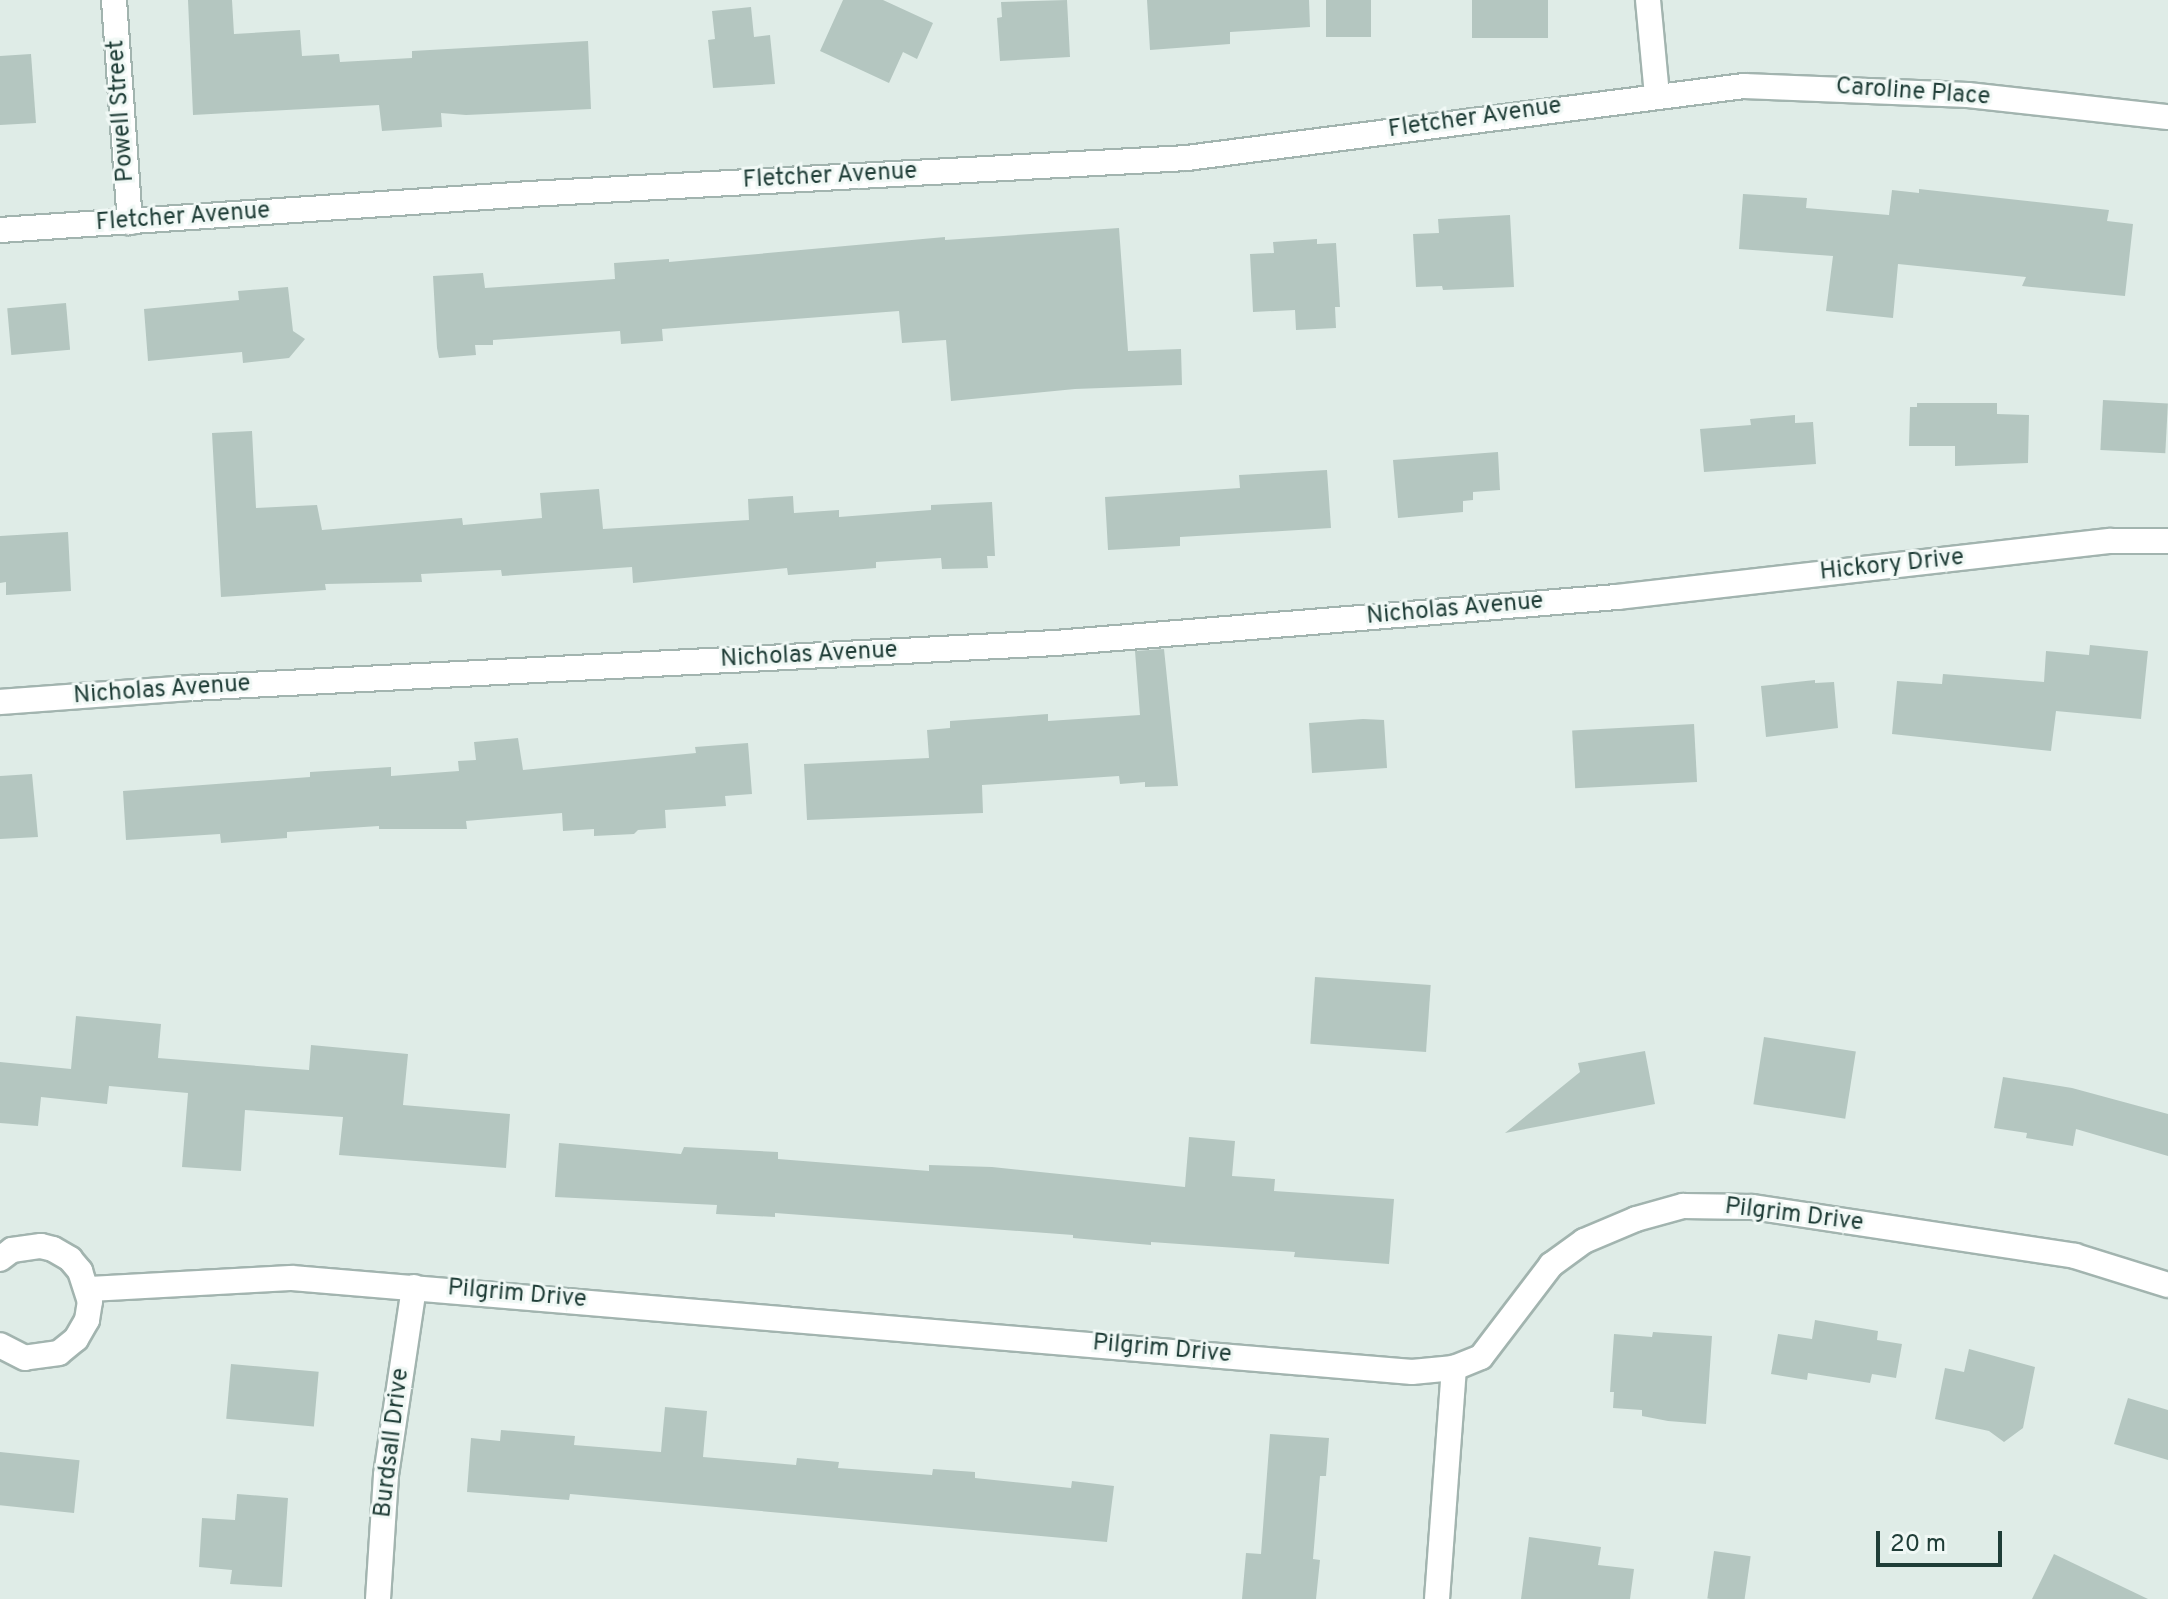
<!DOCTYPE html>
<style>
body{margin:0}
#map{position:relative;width:2168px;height:1599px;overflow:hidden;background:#dfece7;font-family:Overpass,sans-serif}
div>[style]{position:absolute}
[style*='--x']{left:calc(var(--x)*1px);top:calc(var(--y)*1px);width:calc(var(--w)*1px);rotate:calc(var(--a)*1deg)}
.building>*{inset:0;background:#b4c6c0;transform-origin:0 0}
.roads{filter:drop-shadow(2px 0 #a2b4af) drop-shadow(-2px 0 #a2b4af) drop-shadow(0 2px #a2b4af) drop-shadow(0 -2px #a2b4af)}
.minor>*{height:24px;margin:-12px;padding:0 12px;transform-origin:12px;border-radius:12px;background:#fff}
span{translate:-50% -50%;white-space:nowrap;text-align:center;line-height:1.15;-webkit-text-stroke:6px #f0f8f5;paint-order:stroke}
.street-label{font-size:24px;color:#1f3d37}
.scale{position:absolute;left:1876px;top:1531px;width:126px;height:36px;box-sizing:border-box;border:4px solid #1f3d37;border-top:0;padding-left:10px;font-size:24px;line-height:28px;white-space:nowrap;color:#1f3d37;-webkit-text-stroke:6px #f0f8f5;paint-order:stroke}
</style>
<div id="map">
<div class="building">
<div style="clip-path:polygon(188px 0,232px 0,234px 34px,300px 30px,302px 56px,339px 54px,340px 62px,412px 58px,412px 51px,588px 41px,591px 109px,466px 115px,441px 113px,442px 127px,382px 131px,379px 105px,193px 115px)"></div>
<div style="clip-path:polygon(843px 0,883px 0,933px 23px,917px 59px,903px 52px,889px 83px,820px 51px)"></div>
<div style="clip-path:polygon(1067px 0,1070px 57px,1000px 61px,997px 18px,1002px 17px,1001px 2px)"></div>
<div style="clip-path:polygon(1147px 0,1309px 0,1310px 27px,1230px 32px,1230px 44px,1150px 50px)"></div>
<div style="left:1326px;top:0;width:45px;height:37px"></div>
<div style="left:1472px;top:0;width:76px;height:38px"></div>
<div style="clip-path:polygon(751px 7px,754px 37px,770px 35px,775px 84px,713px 88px,708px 40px,715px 39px,712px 11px)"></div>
<div style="clip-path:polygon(31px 54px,36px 123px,0 125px,0 56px)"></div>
<div style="clip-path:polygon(1919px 189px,2109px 210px,2107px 221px,2133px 224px,2125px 296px,2022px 286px,2026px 277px,1898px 264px,1893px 318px,1826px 311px,1833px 256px,1739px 249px,1743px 194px,1807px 198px,1806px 208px,1889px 215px,1892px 190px,1919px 193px)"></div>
<div style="clip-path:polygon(1510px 215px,1514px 287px,1443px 290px,1442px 286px,1416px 287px,1413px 234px,1439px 233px,1438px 219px)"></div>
<div style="clip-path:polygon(1119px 228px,1128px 351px,1181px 349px,1182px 385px,1075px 389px,951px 401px,946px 340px,902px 343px,899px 311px,662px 329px,663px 341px,621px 344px,620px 331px,493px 340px,493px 345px,475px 345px,476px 355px,439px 358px,437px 348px,433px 276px,483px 273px,485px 288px,615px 279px,614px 263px,669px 259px,669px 262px,945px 237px,945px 240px)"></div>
<div style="clip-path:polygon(1317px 239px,1317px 244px,1336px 243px,1340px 307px,1335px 307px,1336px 328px,1296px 330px,1295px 310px,1253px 312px,1250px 254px,1274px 253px,1273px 242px)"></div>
<div style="clip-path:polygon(288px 287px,293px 331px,305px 339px,289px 358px,243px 363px,242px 352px,148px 361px,144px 309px,239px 300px,238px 291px)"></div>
<div style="left:66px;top:303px;width:47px;height:59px;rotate:85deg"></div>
<div style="left:2103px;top:400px;width:65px;height:50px;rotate:3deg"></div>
<div style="clip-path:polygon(1917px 403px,1997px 403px,1997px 414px,2029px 415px,2028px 463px,1955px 466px,1955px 446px,1909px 446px,1910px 407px,1917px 407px)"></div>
<div style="clip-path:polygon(1795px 415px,1795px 423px,1813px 422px,1816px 464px,1704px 472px,1700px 429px,1751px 425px,1750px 419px)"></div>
<div style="clip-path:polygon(252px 431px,256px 508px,317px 505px,322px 530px,462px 518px,463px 525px,542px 518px,540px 493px,599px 489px,603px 529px,749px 520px,748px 499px,793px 496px,794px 513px,839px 510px,839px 517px,931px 510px,931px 505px,992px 502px,995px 556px,987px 556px,988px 568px,942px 569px,941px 558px,876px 562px,876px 568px,788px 575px,787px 568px,633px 583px,632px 567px,502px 576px,501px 570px,421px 574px,422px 582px,325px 584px,326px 590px,221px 597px,212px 433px)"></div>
<div style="clip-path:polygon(1498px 452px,1500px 490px,1473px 492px,1473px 500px,1463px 501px,1463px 512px,1398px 518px,1393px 460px)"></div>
<div style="clip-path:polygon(1327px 470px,1331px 528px,1180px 537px,1180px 546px,1108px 550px,1105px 497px,1240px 488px,1239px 475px)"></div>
<div style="clip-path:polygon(68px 532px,71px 591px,6px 595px,6px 582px,0 583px,0 536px)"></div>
<div style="clip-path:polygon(2090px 645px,2148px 651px,2141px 719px,2056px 711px,2051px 751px,1892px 734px,1897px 681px,1942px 684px,1943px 674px,2044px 682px,2046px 651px,2089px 655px)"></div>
<div style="clip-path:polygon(1164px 649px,1178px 786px,1145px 787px,1145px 782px,1120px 784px,1119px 776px,982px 785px,983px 813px,807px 820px,804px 764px,929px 758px,927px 730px,950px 728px,950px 721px,1048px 714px,1048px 721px,1140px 715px,1135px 651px)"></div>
<div style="clip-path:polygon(1815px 680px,1815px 683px,1834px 682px,1838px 728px,1766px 737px,1761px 686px)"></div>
<div style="clip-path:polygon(1363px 719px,1384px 720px,1387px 768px,1312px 773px,1309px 723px)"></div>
<div style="left:1694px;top:724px;width:58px;height:122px;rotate:87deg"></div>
<div style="clip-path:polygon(518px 738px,523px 770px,696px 753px,695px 747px,748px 743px,752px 794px,725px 796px,726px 806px,665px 810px,666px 828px,638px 830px,634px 834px,594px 836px,594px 829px,563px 831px,562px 813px,466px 821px,467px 829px,379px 829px,379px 826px,287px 832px,287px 838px,221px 843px,220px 834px,126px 840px,123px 791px,310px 777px,310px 772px,391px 767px,391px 776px,459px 771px,458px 761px,476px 760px,474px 742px)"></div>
<div style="clip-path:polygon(32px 774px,38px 837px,0 839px,0 776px)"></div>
<div style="left:1315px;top:977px;width:116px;height:67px;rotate:4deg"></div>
<div style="clip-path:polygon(76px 1016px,161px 1024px,158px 1058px,309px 1070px,311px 1045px,408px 1054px,403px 1105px,510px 1114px,506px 1168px,339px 1155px,343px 1117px,245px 1110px,241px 1171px,182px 1167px,188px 1093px,109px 1086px,107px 1104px,41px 1097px,38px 1126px,0 1123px,0 1062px,71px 1069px)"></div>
<div style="left:1764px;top:1037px;width:93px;height:68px;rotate:9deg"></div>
<div style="clip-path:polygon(1645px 1051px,1655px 1104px,1505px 1133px,1580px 1072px,1578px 1063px)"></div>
<div style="clip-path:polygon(2003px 1077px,2072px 1088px,2168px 1114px,2168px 1156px,2076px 1129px,2073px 1146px,2026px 1138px,2027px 1133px,1994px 1128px)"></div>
<div style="clip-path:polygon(1189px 1137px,1235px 1141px,1232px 1176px,1275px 1179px,1274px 1191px,1394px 1199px,1389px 1264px,1294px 1257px,1295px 1252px,1151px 1242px,1151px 1245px,1073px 1238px,1073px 1235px,775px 1213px,775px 1217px,716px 1214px,717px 1205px,555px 1197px,559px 1143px,681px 1154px,684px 1147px,778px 1152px,778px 1159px,929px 1171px,929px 1165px,992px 1167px,1185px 1187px)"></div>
<div style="clip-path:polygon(1815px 1320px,1878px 1331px,1877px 1340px,1902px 1344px,1896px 1378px,1872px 1374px,1870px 1383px,1808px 1373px,1807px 1380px,1771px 1374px,1778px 1334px,1812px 1339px)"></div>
<div style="clip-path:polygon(1653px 1332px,1712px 1336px,1706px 1424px,1668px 1421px,1642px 1416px,1642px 1410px,1613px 1408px,1614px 1392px,1610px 1392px,1614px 1334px,1652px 1337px)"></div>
<div style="clip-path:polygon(1969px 1349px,2035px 1367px,2023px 1428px,2004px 1442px,1989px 1431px,1935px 1419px,1945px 1368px,1964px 1372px)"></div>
<div style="left:231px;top:1364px;width:88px;height:55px;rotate:5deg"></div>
<div style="clip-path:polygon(2128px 1398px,2168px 1410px,2168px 1460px,2114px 1444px)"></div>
<div style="clip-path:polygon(665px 1407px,707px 1411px,703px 1457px,796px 1465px,797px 1458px,839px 1462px,838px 1468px,932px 1475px,933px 1469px,975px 1472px,975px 1478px,1071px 1488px,1072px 1481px,1114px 1486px,1107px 1542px,570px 1494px,569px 1500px,467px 1492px,471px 1438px,500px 1441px,501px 1430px,575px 1436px,574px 1445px,661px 1452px)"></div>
<div style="clip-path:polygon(1270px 1434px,1329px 1438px,1326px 1476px,1320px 1476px,1313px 1559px,1320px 1560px,1316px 1599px,1242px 1599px,1246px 1553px,1261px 1554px)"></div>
<div style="left:0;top:1452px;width:80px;height:53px;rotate:6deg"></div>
<div style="clip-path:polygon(237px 1494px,288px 1498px,282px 1587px,230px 1584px,232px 1570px,199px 1567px,202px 1518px,235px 1520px)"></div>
<div style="clip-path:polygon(1529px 1537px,1601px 1547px,1598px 1565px,1634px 1569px,1630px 1599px,1521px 1599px)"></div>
<div style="left:1714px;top:1551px;width:37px;height:48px;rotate:8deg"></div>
<div style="clip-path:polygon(2054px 1554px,2148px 1599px,2032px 1599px)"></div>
</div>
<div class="roads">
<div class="minor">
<div style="--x:114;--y:0;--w:223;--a:85.9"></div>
<div style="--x:1648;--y:0;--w:95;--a:84.6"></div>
<div style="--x:0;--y:230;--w:530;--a:-3.89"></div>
<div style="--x:529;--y:194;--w:659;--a:-3.13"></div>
<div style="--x:1187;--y:158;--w:562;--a:-7.37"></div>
<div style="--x:1744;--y:86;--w:224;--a:2.3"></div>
<div style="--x:1968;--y:95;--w:201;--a:6.3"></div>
<div style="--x:0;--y:702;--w:192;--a:-4.2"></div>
<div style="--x:191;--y:688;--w:865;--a:-2.98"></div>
<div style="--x:1055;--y:643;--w:564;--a:-4.68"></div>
<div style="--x:1617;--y:597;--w:497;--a:-6.5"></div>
<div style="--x:2111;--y:541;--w:57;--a:0"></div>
<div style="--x:0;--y:1259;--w:15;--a:-37"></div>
<div style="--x:12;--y:1250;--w:29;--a:-8"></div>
<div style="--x:41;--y:1246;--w:12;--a:14"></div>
<div style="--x:53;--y:1249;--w:20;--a:30"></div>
<div style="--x:70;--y:1259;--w:16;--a:50"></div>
<div style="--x:80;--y:1271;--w:32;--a:72"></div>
<div style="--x:90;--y:1301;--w:19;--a:99"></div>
<div style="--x:87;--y:1320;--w:22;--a:120"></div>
<div style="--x:76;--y:1339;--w:22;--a:141"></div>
<div style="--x:59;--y:1353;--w:34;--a:172"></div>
<div style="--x:25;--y:1358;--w:28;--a:-153"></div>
<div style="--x:88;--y:1289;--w:204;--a:-3.1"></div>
<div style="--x:292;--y:1278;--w:1124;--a:4.8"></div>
<div style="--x:1412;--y:1372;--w:42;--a:-5.4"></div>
<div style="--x:1454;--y:1368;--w:29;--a:-22"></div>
<div style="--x:1481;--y:1357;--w:116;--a:-52.7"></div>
<div style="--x:1551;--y:1265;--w:41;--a:-36"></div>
<div style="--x:1584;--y:1241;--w:56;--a:-22.9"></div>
<div style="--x:1636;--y:1219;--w:49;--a:-15.5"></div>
<div style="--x:1683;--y:1206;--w:69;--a:0.8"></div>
<div style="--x:1752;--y:1207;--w:327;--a:8.6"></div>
<div style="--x:2075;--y:1256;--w:97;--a:17.3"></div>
<div style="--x:378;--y:1599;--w:124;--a:-86.3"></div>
<div style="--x:386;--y:1475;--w:190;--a:-81.5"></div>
<div style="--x:1437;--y:1599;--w:232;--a:-85.8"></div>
</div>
</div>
<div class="street-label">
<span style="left:1913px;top:93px;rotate:4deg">Caroline Place</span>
<span style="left:122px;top:111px;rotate:-94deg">Powell Street</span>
<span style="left:1475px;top:119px;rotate:-8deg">Fletcher Avenue</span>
<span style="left:830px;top:177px;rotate:-3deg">Fletcher Avenue</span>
<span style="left:183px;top:218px;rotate:-4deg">Fletcher Avenue</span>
<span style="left:1892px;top:566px;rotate:-6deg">Hickory Drive</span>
<span style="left:1455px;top:610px;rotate:-5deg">Nicholas Avenue</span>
<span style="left:809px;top:656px;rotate:-3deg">Nicholas Avenue</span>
<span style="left:162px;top:691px;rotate:-4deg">Nicholas Avenue</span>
<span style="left:1794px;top:1216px;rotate:7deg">Pilgrim Drive</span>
<span style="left:517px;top:1295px;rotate:5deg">Pilgrim Drive</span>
<span style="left:1162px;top:1350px;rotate:5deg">Pilgrim Drive</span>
<span style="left:393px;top:1443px;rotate:-83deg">Burdsall Drive</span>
</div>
<div class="scale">20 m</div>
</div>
